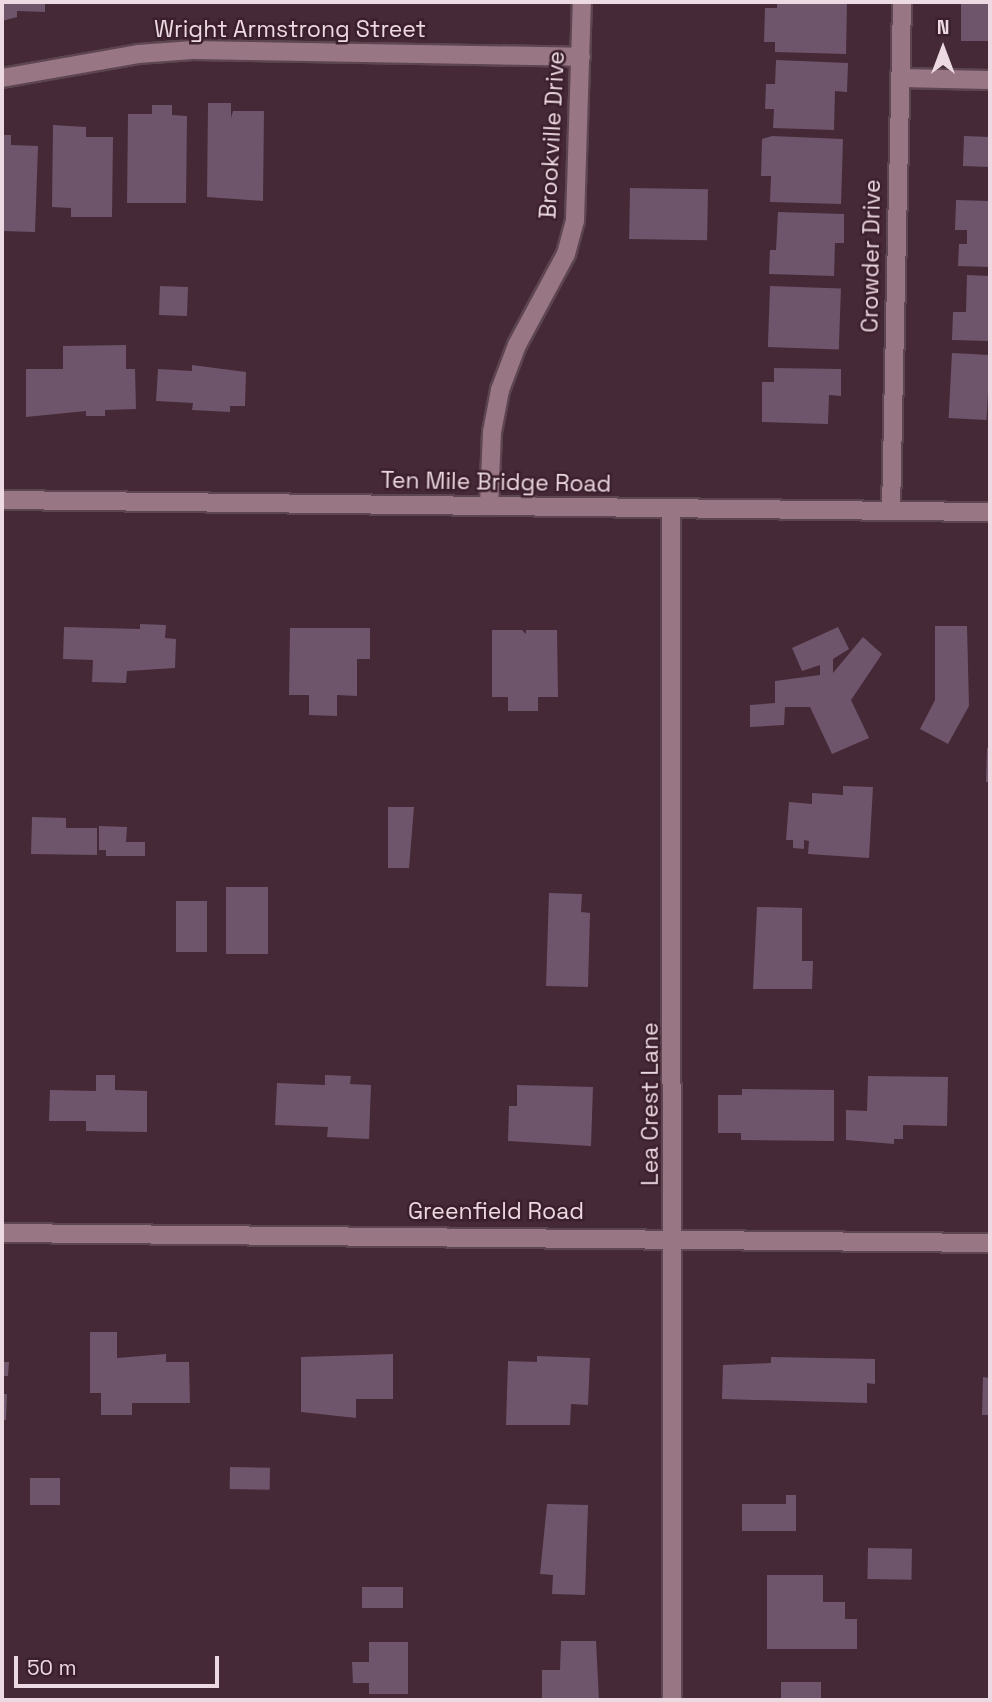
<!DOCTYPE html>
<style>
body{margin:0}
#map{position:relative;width:992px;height:1702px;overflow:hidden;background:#462936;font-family:"Space Grotesk",sans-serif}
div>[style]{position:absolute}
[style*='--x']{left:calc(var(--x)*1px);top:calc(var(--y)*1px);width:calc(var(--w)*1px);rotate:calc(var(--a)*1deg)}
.building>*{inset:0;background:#6e556b;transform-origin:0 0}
.roads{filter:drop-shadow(2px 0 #5d4551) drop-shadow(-2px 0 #5d4551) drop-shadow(0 2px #5d4551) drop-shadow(0 -2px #5d4551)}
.minor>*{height:18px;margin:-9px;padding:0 9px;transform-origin:9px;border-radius:9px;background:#997684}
span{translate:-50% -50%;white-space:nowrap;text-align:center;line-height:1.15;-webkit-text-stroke:5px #3b1f2c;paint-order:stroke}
.street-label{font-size:23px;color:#edd9e1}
.frame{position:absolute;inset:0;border:4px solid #edd9e1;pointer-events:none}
.north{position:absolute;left:908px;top:14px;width:70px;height:70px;-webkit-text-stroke:5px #3b1f2c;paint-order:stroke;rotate:0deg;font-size:19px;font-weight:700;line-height:28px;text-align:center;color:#edd9e1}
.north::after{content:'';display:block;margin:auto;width:24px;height:32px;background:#edd9e1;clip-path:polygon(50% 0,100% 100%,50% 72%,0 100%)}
.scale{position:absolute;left:14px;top:1656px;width:205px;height:32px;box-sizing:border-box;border:4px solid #edd9e1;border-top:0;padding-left:9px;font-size:21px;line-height:24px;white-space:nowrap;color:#edd9e1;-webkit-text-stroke:5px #3b1f2c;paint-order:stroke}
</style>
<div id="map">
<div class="building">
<div style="clip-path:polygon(2px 2px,45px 2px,45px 12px,17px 11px,17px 17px,2px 21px)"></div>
<div style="clip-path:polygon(777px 2px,847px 2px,846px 54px,775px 52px,775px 42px,764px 42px,765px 8px,777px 8px)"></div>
<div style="left:961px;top:2px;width:29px;height:39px"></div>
<div style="clip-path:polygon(776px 60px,848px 63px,847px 92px,835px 91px,834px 130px,773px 128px,774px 109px,765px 109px,766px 84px,775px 84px)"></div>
<div style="clip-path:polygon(208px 103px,231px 103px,231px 118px,233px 111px,264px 111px,263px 201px,207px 197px)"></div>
<div style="clip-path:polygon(152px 105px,172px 105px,172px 115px,187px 116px,186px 203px,127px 203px,128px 114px,152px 114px)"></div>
<div style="clip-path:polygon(53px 125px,86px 127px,86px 137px,113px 137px,112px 217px,71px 217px,71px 208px,52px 207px)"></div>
<div style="clip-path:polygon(2px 135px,11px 135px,11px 145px,38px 146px,35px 232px,2px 231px)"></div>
<div style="clip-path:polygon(772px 136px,843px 139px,841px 204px,770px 202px,771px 176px,761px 176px,762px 139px)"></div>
<div style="left:964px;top:136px;width:26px;height:30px;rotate:2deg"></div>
<div style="left:630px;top:188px;width:78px;height:51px;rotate:1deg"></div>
<div style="clip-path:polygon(956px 200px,990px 201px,990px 267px,958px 266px,959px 244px,967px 244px,967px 230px,955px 230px)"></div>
<div style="clip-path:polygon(778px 212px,844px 214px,844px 243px,835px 243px,834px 276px,769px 274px,770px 250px,776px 250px)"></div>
<div style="clip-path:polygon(967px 275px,990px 276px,990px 341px,952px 340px,953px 312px,966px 312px)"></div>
<div style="left:160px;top:286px;width:28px;height:29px;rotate:2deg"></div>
<div style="left:770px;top:286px;width:71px;height:61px;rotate:2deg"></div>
<div style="clip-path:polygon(126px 345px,126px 369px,135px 369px,136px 409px,105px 410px,105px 416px,86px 416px,86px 411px,26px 417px,26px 369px,63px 369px,63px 346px)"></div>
<div style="left:952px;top:353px;width:38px;height:65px;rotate:3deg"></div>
<div style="clip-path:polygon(192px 365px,246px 372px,245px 406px,230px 406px,230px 412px,192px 410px,193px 403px,156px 401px,158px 369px,192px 371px)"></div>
<div style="clip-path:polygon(774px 368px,841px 369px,841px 396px,829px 395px,828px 424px,762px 422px,762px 382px,774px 382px)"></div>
<div style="clip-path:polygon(140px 624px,166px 625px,165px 638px,176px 639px,175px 668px,127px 671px,126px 683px,92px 682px,93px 660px,63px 659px,64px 627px,140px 629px)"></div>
<div style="clip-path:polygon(935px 626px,967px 626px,969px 706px,948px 744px,920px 729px,935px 700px)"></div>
<div style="clip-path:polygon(838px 627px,849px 649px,833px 659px,833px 673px,863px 637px,882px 654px,851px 700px,869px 738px,832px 754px,810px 707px,785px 707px,784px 725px,750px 727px,750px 705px,775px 703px,775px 681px,820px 675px,820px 665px,802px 671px,792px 648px)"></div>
<div style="clip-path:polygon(290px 628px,370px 628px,370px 659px,357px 659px,357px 696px,337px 695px,337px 716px,309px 715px,309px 695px,289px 695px)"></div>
<div style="clip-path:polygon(492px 630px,522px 630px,526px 634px,526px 630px,557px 630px,558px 697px,538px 697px,538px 711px,508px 711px,508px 697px,492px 697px)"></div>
<div style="clip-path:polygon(987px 748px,990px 748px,990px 782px,986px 782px)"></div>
<div style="clip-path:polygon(843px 786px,873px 787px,869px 858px,808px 854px,809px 841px,804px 840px,804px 849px,793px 848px,793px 840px,786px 840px,789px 802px,812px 804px,812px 793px,843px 795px)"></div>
<div style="clip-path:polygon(388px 807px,414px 807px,409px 868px,388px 868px)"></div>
<div style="clip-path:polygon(32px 817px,66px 818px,66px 828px,97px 828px,97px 855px,31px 854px)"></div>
<div style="clip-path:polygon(99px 826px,127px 827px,126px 842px,145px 842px,145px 856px,106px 856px,106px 850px,99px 850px)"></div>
<div style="left:268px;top:887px;width:67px;height:42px;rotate:90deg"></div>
<div style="clip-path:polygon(549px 893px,582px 894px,581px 912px,590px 913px,588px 987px,546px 986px)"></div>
<div style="left:176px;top:901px;width:31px;height:51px"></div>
<div style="clip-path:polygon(757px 907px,802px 908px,802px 961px,813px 961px,812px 989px,753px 989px)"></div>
<div style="clip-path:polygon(96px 1075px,115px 1075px,115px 1090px,147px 1091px,147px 1132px,86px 1131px,86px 1121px,49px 1121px,50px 1090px,96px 1091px)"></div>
<div style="clip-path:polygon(325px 1075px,351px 1076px,350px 1084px,371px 1085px,369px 1139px,327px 1137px,328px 1127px,275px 1125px,277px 1083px,325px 1085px)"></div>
<div style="clip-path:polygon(868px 1076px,948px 1077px,947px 1126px,903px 1125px,903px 1139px,894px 1139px,894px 1144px,846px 1140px,846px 1110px,867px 1111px)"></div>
<div style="clip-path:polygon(517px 1085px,593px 1087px,591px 1146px,508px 1141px,509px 1106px,517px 1106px)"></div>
<div style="clip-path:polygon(742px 1089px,834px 1090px,834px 1141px,741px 1140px,741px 1133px,718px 1133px,718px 1095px,742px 1095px)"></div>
<div style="clip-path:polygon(90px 1332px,117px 1332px,117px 1358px,166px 1354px,166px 1362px,189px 1362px,190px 1403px,132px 1403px,132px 1415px,101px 1415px,101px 1393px,90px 1393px)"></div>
<div style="clip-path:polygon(393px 1354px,393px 1399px,356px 1399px,356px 1418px,301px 1412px,301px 1357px)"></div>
<div style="clip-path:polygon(537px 1356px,590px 1358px,588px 1405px,571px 1404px,570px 1425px,506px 1425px,508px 1361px,537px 1362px)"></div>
<div style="clip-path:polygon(771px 1357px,875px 1359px,875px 1384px,867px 1383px,867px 1403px,722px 1399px,723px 1365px,771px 1363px)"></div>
<div style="clip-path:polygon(2px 1362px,9px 1362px,8px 1376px,2px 1376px)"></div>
<div style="clip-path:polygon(983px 1377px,990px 1378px,990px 1415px,982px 1415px)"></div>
<div style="clip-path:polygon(2px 1394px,7px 1394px,6px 1420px,2px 1420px)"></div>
<div style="left:230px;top:1467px;width:40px;height:22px;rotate:1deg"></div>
<div style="left:30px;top:1478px;width:30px;height:27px"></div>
<div style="clip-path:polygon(786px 1495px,796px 1495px,796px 1531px,742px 1531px,742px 1504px,786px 1504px)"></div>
<div style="clip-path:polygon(547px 1504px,588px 1505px,585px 1595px,552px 1594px,553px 1575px,540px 1574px)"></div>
<div style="left:868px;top:1548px;width:44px;height:31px;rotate:1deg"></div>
<div style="clip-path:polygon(767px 1575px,823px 1575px,823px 1602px,845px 1602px,845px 1619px,857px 1619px,857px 1649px,767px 1649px)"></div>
<div style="left:362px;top:1587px;width:41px;height:21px"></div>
<div style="clip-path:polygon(561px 1641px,596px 1641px,599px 1700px,542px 1700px,542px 1670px,560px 1670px)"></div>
<div style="clip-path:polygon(369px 1642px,408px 1642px,408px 1694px,369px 1694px,369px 1683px,353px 1683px,352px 1662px,369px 1662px)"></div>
<div style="left:781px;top:1682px;width:40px;height:18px"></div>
</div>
<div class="roads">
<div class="minor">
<div style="--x:2;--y:78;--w:138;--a:-10"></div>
<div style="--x:138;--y:54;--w:55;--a:-4.2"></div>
<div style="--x:193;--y:50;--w:388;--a:1"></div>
<div style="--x:900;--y:78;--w:90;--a:1.3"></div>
<div style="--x:2;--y:500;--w:988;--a:0.7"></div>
<div style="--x:489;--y:506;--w:74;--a:-87.7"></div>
<div style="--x:492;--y:432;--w:43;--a:-79.2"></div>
<div style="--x:500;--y:390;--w:48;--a:-69.3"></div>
<div style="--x:517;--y:345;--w:103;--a:-61.7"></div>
<div style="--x:566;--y:254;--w:34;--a:-75"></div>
<div style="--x:575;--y:221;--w:219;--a:-88.2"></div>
<div style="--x:671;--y:508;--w:1192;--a:89.95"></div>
<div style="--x:891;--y:511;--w:509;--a:-88.76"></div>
<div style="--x:2;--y:1233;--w:988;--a:0.58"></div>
</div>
</div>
<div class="street-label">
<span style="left:290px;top:29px">Wright Armstrong Street</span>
<span style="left:552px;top:135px;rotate:-87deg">Brookville Drive</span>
<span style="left:871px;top:256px;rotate:-89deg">Crowder Drive</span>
<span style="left:496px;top:482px;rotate:1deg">Ten Mile Bridge Road</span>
<span style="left:650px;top:1104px;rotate:-90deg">Lea Crest Lane</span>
<span style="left:496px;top:1211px">Greenfield Road</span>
</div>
<div class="frame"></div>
<div class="north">N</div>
<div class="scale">50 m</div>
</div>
